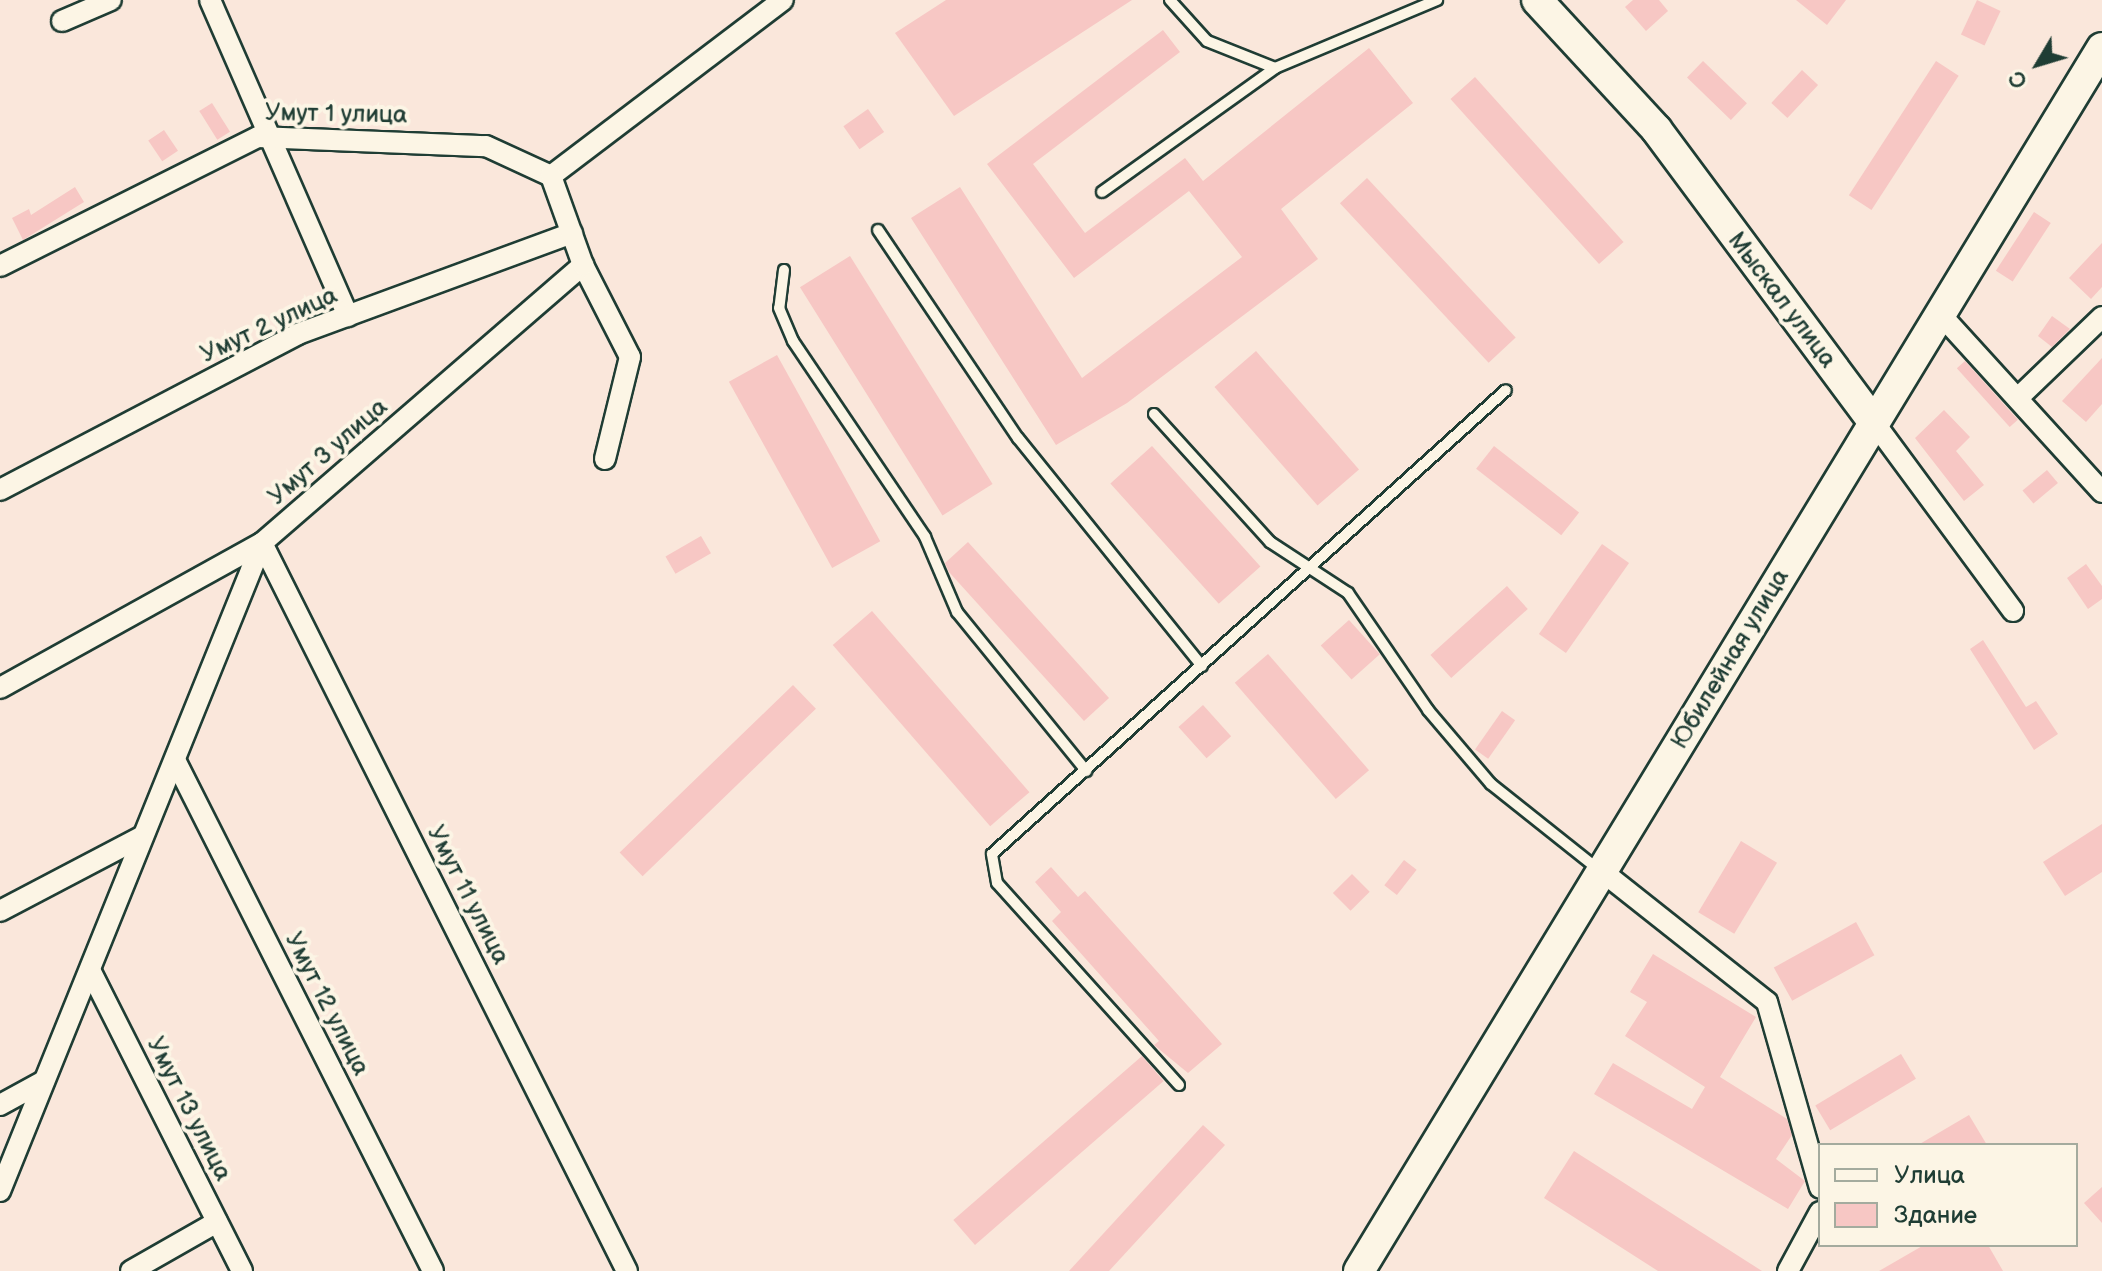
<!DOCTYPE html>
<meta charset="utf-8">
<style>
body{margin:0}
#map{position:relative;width:2102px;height:1271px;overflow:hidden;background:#fae7db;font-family:"Balsamiq Sans",sans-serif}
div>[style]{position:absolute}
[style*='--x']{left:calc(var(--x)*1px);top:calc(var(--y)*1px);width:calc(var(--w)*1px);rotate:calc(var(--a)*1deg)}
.building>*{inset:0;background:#f7c7c4;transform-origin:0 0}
.roads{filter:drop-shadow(2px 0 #1f3d34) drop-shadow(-2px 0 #1f3d34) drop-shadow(0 2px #1f3d34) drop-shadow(0 -2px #1f3d34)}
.lane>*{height:10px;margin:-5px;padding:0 5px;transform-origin:5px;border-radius:5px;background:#fcf5e5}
.street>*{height:20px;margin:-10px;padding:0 10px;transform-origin:10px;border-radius:10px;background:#fcf5e5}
.secondary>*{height:30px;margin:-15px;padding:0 15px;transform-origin:15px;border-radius:15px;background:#fcf5e5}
span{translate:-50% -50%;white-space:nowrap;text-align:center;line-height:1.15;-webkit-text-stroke:8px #fcf5e5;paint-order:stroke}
.street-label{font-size:24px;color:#1f3d34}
.legend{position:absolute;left:1818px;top:1143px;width:260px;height:104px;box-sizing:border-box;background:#fcf5e5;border:2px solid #a4ab9e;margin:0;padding:10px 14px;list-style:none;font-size:24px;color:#1f3d34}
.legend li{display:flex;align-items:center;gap:16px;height:40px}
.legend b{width:40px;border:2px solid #a4ab9e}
.north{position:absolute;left:1998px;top:24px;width:80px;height:80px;-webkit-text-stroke:6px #fcf5e5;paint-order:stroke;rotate:232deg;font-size:22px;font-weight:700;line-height:32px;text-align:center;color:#1f3d34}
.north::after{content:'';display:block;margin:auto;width:28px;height:36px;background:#1f3d34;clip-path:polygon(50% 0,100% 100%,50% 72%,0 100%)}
</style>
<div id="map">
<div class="building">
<div style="clip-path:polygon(946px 0,1132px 0,954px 116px,895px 33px)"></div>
<div style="clip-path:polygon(1633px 0,1659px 0,1668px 11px,1646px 31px,1625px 7px)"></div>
<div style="clip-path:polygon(1796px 0,1846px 0,1827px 25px)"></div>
<div style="left:1977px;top:0;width:26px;height:38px;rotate:25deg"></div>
<div style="clip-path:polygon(1163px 30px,1180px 52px,1033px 164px,1085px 233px,1185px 158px,1203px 181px,1369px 48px,1413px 103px,1281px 209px,1318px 259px,1127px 403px,1056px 445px,911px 218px,960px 187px,1082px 378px,1242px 257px,1189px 191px,1074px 278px,987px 164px)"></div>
<div style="left:1703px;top:61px;width:61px;height:23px;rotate:44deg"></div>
<div style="left:1936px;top:61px;width:27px;height:160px;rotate:33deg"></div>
<div style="left:1802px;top:70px;width:22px;height:45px;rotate:43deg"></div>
<div style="left:1475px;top:77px;width:222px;height:33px;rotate:48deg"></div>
<div style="left:212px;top:103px;width:34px;height:15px;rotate:58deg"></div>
<div style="left:868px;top:109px;width:28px;height:30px;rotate:55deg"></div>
<div style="left:164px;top:130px;width:25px;height:19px;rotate:56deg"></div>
<div style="left:1367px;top:178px;width:218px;height:37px;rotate:47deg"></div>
<div style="clip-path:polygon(75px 187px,84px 202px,23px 240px,12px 218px,29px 209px,31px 215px)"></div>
<div style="left:2034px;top:212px;width:20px;height:70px;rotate:33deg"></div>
<div style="clip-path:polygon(2102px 243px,2102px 287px,2091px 299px,2069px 278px)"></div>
<div style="left:850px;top:256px;width:269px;height:59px;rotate:58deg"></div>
<div style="clip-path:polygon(2052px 316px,2070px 329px,2052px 347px,2038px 336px)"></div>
<div style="left:1256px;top:351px;width:157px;height:55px;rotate:49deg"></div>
<div style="left:777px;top:355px;width:213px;height:55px;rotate:61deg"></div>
<div style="clip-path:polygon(2102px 358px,2102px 404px,2086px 422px,2062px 401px)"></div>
<div style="left:1965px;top:361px;width:79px;height:11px;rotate:48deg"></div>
<div style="clip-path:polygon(1944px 410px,1970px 437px,1956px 451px,1984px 485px,1964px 501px,1915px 438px)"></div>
<div style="left:1152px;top:446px;width:162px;height:56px;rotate:48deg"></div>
<div style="left:1494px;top:446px;width:108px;height:29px;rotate:38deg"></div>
<div style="left:2047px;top:470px;width:17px;height:32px;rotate:50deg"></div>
<div style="left:701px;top:536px;width:20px;height:41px;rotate:60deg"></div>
<div style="clip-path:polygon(968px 542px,1109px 698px,1084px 721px,949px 572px,945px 563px)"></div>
<div style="left:1602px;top:544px;width:33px;height:110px;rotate:35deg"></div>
<div style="clip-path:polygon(2086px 564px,2102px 586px,2102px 599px,2088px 609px,2067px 578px)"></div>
<div style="left:1507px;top:586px;width:31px;height:103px;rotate:48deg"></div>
<div style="left:872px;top:611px;width:240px;height:52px;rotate:49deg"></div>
<div style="left:1349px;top:620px;width:46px;height:38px;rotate:48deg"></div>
<div style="clip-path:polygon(1983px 640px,2026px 707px,2036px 701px,2058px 734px,2034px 750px,1970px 649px)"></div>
<div style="left:1268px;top:654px;width:154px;height:44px;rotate:49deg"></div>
<div style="left:793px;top:685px;width:33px;height:241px;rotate:46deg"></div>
<div style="left:1203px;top:705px;width:42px;height:33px;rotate:48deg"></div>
<div style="left:1502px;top:711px;width:16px;height:47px;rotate:35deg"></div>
<div style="clip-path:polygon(2102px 824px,2102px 872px,2065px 896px,2043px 862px)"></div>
<div style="left:1741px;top:841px;width:42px;height:83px;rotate:31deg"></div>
<div style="left:1404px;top:860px;width:16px;height:32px;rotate:38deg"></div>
<div style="clip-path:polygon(1051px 867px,1078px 897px,1085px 891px,1222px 1044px,1188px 1073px,1154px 1045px,1159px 1041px,1052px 921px,1061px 912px,1035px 882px)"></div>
<div style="left:1352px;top:874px;width:25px;height:27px;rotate:45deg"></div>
<div style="left:1856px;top:922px;width:38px;height:94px;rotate:61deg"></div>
<div style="clip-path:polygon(1653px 954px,1756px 1017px,1720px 1077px,1787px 1119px,1792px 1135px,1776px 1159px,1805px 1181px,1788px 1209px,1594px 1094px,1613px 1063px,1692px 1109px,1705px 1087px,1625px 1036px,1647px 1002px,1630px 992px)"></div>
<div style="left:1901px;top:1054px;width:29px;height:100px;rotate:59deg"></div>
<div style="left:1142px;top:1056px;width:33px;height:250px;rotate:49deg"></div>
<div style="clip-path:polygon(1969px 1115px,1987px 1145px,1918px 1145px)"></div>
<div style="clip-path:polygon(1203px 1125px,1225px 1145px,1109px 1271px,1069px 1271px)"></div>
<div style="clip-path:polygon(1574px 1151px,1762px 1271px,1658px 1271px,1544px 1198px)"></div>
<div style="clip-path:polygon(2102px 1187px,2102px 1223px,2084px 1203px)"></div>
<div style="clip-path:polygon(1924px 1245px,1988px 1245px,2003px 1271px,1879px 1271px)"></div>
</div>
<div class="roads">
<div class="lane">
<div style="--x:1170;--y:0;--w:55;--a:47.9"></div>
<div style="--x:1207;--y:41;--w:73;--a:21.7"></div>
<div style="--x:1275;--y:68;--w:176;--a:-22.8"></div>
<div style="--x:1102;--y:192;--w:213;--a:-35.6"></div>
<div style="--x:878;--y:230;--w:251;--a:56.1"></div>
<div style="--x:1018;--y:438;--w:293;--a:51.1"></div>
<div style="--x:784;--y:270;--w:38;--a:97"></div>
<div style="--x:779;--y:308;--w:36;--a:67"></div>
<div style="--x:793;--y:341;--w:236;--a:56"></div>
<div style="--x:925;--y:537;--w:82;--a:66.9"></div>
<div style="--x:957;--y:612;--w:205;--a:50.9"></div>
<div style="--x:1154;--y:414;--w:173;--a:47.8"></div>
<div style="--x:1270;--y:542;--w:93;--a:33.2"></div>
<div style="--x:1348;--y:593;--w:142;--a:55.6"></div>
<div style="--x:1428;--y:710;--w:97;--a:49.6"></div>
<div style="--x:1491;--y:784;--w:137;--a:38.5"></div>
<div style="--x:1179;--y:1085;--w:272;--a:-132"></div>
<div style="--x:997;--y:883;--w:29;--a:-100"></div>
<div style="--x:992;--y:854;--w:692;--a:-42.07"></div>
</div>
<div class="street">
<div style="--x:210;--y:0;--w:345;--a:66.4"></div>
<div style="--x:62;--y:21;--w:53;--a:-23.2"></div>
<div style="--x:551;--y:176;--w:291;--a:-37.2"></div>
<div style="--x:583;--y:265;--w:103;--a:62.9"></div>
<div style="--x:630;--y:357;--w:105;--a:103.8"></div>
<div style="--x:0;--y:266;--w:288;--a:-26.6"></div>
<div style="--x:258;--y:137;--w:228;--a:2.3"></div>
<div style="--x:486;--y:146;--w:72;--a:24.8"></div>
<div style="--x:1942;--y:316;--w:238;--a:47.7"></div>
<div style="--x:2020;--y:396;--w:114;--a:-43.9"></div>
<div style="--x:1873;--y:421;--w:236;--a:53.6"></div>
<div style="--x:0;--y:490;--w:336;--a:-27.6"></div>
<div style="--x:298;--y:334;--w:292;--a:-20.2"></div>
<div style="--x:262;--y:543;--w:814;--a:63.37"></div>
<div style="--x:0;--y:688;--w:299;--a:-29"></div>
<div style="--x:262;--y:543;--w:425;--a:-40.9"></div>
<div style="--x:583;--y:265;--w:95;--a:-109.8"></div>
<div style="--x:175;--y:760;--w:572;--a:63.21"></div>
<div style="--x:1603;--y:872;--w:209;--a:38.4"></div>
<div style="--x:1767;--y:1002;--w:193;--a:74.1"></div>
<div style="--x:0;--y:911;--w:161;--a:-27.7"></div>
<div style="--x:90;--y:970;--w:337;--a:63.2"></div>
<div style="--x:0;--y:1105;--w:50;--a:-28.6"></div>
<div style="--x:0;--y:1191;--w:699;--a:-67.99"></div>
<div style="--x:131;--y:1271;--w:99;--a:-29.7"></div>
<div style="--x:1788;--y:1271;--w:67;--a:-61.5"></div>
</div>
<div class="secondary">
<div style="--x:1537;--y:0;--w:176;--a:47.3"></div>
<div style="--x:1656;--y:129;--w:364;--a:53.4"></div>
<div style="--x:1359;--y:1271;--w:1431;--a:-58.72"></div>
</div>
</div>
<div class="street-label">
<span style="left:336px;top:114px;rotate:1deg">Умут 1 улица</span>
<span style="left:1782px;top:300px;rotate:53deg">Мыскал улица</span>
<span style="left:269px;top:325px;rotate:-25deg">Умут 2 улица</span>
<span style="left:328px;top:452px;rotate:-41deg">Умут 3 улица</span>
<span style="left:1730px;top:659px;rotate:-59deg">Юбилейная улица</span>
<span style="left:468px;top:895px;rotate:63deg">Умут 11 улица</span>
<span style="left:327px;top:1004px;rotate:63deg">Умут 12 улица</span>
<span style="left:189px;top:1109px;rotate:63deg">Умут 13 улица</span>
</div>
<ul class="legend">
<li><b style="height:10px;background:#fcf5e5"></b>Улица</li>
<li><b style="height:22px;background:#f7c7c4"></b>Здание</li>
</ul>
<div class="north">С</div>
</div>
